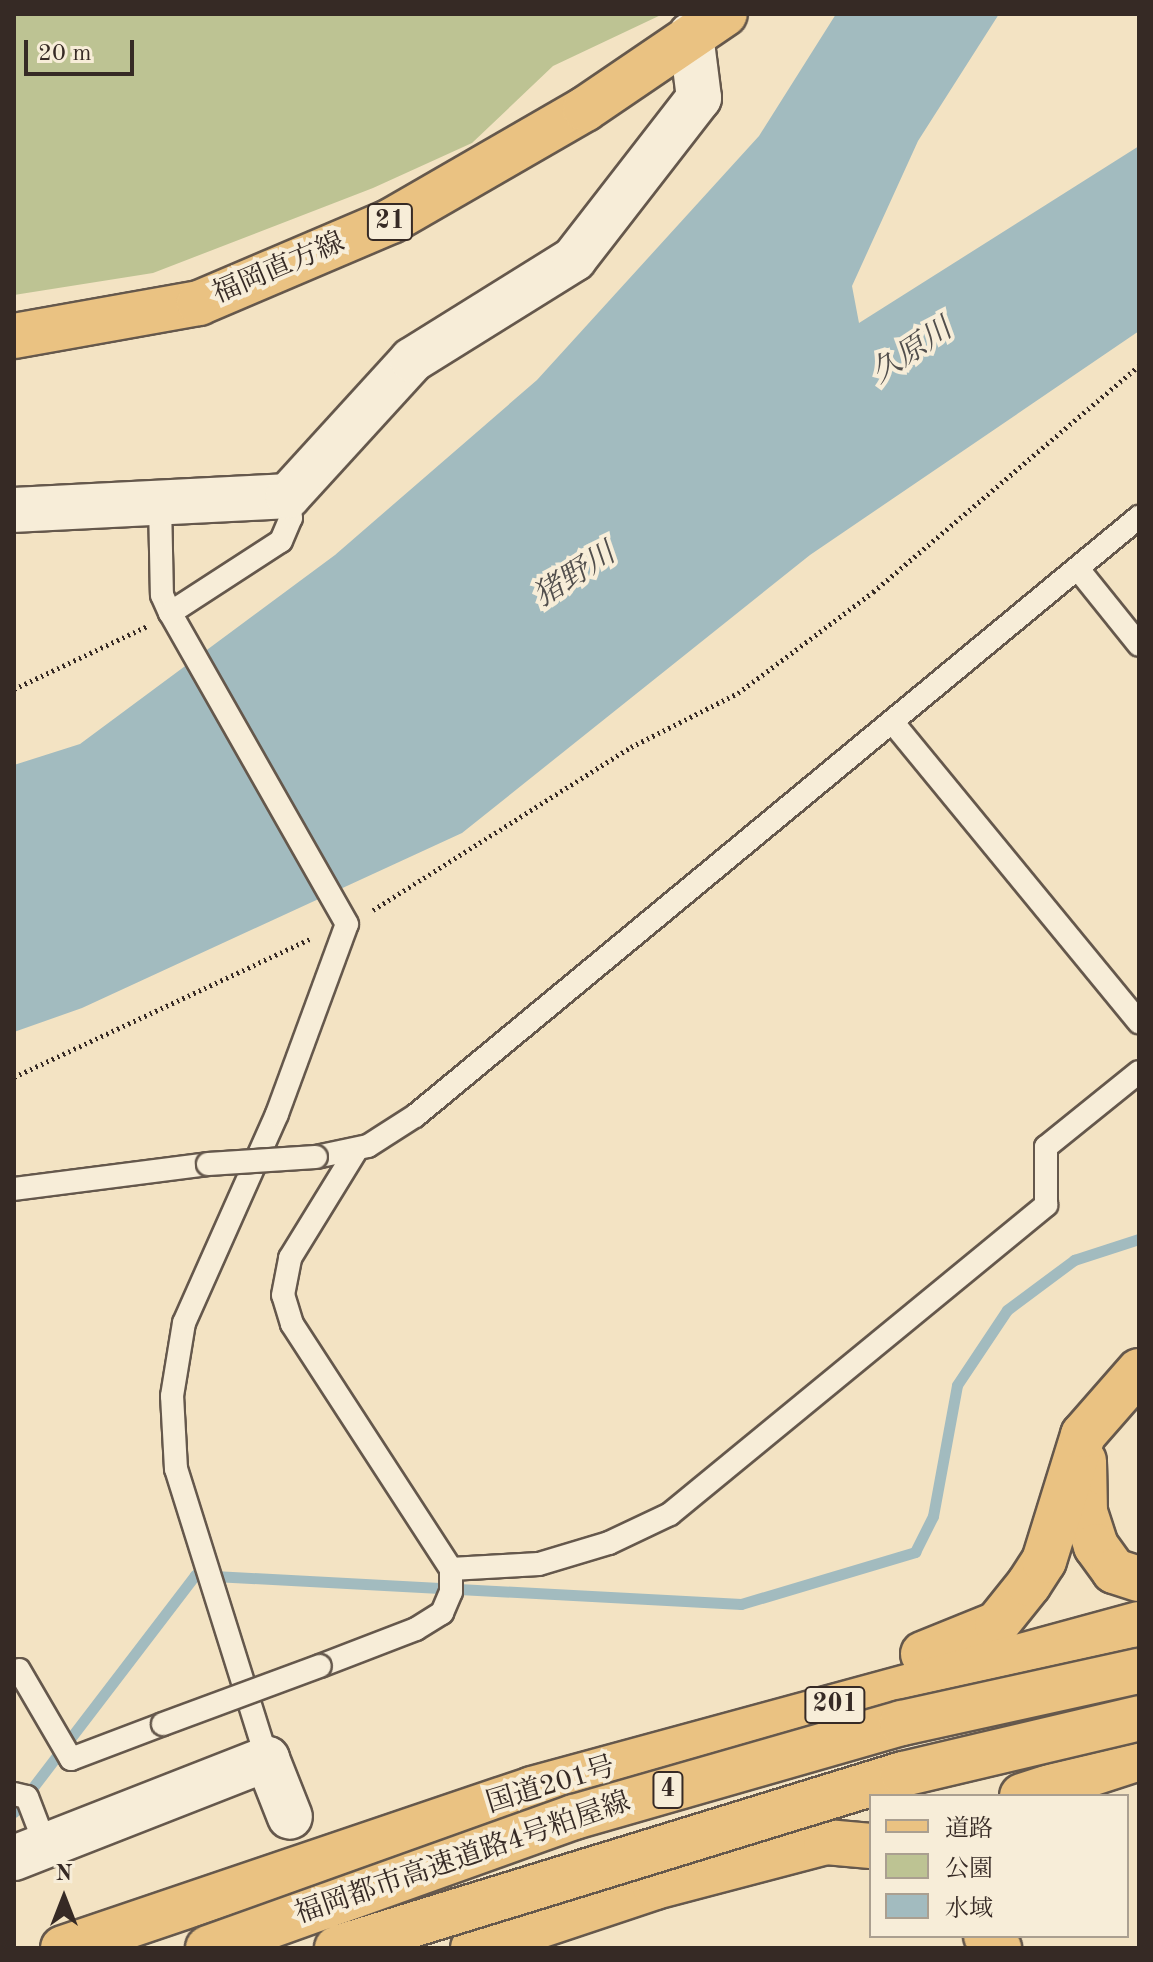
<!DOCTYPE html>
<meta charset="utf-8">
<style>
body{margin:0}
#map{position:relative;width:1153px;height:1962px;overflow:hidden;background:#f3e3c3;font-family:"Old Standard TT","Noto Serif JP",serif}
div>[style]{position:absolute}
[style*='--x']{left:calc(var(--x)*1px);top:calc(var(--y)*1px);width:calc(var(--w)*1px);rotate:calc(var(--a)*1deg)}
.green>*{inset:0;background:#bdc393}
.water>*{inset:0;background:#a2bbbf}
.stream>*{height:11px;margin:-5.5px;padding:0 5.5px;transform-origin:5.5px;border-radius:5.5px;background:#a2bbbf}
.path>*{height:5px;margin-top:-2.5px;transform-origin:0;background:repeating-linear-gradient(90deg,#362a25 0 2px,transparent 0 6px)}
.roads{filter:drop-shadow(2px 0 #65584c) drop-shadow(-2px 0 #65584c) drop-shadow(0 2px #65584c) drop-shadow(0 -2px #65584c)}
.service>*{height:22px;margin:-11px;padding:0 11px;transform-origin:11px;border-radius:11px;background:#f7edd8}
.minor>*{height:44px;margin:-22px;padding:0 22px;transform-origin:22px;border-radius:22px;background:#f7edd8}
.tertiary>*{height:44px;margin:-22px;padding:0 22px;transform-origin:22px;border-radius:22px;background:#f7edd8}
.primary>*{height:44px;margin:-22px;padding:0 22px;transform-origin:22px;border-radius:22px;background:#eac282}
.trunk>*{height:44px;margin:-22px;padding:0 22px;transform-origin:22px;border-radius:22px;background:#eac282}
.bridges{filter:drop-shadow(2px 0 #65584c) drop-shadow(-2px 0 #65584c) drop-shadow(0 2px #65584c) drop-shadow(0 -2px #65584c)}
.service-bridge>*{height:22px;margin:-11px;padding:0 11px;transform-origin:11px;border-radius:11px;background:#f7edd8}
.motorway-bridge>*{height:44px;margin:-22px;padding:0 22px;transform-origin:22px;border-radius:22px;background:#eac282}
span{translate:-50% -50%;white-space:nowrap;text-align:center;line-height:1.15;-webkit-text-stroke:8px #f7edd8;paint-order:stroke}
.shield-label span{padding:2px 6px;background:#f7edd8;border:2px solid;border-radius:6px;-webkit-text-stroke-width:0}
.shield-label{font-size:26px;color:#362a25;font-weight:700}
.street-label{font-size:28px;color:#362a25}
.water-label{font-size:30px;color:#514e4c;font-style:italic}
.frame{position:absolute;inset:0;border:16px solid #362a25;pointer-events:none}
.legend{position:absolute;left:869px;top:1794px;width:260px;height:144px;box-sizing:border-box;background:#f7edd8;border:2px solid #aa9f90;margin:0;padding:10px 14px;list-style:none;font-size:24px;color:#362a25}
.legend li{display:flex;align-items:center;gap:16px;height:40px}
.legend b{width:40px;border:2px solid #aa9f90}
.north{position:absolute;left:24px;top:1858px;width:80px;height:80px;-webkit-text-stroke:6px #f7edd8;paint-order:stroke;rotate:0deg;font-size:22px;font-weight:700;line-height:32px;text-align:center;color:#362a25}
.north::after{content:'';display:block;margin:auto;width:28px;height:36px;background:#362a25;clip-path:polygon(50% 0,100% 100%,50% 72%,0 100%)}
.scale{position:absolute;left:24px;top:40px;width:110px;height:36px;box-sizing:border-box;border:4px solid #362a25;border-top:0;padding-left:10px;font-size:24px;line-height:28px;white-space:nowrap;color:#362a25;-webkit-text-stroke:6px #f7edd8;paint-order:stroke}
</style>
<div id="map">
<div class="green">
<div style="clip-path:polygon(14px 14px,663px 14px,553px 66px,472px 143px,373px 188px,153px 273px,14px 295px)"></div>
</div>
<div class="water">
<div style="clip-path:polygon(836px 14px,999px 14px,918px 141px,852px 286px,859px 323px,1139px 146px,1139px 331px,810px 555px,462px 833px,82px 1008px,14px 1032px,14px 765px,80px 744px,335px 555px,537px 380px,759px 136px)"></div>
</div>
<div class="stream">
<div style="--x:14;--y:1812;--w:298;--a:-52.6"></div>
<div style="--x:195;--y:1575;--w:547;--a:3.04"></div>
<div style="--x:741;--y:1604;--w:182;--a:-16.6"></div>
<div style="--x:915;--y:1552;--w:40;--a:-63.4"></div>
<div style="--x:933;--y:1516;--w:133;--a:-79.6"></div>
<div style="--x:957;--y:1385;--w:90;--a:-56.3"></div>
<div style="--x:1007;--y:1310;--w:84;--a:-36.7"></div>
<div style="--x:1074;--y:1260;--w:68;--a:-17.9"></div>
</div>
<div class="path">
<div style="--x:14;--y:689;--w:147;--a:-25.3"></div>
<div style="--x:373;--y:910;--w:305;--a:-32.3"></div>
<div style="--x:631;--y:747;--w:120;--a:-26.8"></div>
<div style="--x:738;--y:693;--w:169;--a:-36.8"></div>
<div style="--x:873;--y:592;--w:349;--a:-40.4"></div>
<div style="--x:14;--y:1077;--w:327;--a:-25"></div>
</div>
<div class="roads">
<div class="service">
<div style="--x:160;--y:503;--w:92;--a:88.8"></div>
<div style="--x:162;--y:595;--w:20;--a:66"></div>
<div style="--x:1078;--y:569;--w:97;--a:51.2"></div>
<div style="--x:894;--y:724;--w:386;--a:50.6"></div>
<div style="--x:316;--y:1157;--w:53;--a:-11.9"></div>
<div style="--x:368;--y:1146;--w:56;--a:-32.6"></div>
<div style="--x:415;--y:1116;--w:940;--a:-39.6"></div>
<div style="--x:14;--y:1189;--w:196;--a:-7.3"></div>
<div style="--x:451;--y:1569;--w:88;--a:-3.3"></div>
<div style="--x:539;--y:1564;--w:73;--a:-16.7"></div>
<div style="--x:609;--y:1543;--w:68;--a:-25.4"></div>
<div style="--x:670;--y:1514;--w:487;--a:-39.4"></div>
<div style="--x:1046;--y:1205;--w:58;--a:-90"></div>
<div style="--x:1046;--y:1147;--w:119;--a:-38.9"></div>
<div style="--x:320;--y:1666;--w:103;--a:-21.1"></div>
<div style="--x:416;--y:1629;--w:31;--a:-32"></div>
<div style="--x:442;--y:1613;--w:23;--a:-67"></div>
<div style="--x:451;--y:1592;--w:23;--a:-90"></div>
<div style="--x:451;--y:1569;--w:292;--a:-123"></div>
<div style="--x:292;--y:1324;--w:30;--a:-107"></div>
<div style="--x:283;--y:1295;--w:38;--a:-79"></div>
<div style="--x:290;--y:1258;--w:128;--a:-58.4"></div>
<div style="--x:19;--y:1670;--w:103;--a:59.7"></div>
<div style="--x:71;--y:1759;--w:98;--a:-20.8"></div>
<div style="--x:267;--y:1759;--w:304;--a:-107.4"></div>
<div style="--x:176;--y:1469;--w:73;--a:-93.1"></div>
<div style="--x:172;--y:1396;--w:74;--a:-80.7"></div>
<div style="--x:184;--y:1323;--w:229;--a:-66"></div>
<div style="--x:277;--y:1114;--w:202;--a:-69.8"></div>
<div style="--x:347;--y:924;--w:358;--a:-119.6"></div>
<div style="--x:170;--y:613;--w:132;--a:-33"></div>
<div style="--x:281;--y:541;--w:25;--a:-67"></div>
<div style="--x:291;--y:518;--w:22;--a:-98"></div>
<div style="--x:14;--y:1794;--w:13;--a:13"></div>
<div style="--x:27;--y:1797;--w:50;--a:69"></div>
</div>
<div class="minor">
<div style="--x:14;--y:510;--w:274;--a:-2.9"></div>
<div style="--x:288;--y:496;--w:184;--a:-47.6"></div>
<div style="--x:412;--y:360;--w:191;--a:-31.9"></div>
<div style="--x:574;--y:259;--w:204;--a:-52.2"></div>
<div style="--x:699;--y:98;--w:64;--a:-97.2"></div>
<div style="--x:267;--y:1759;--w:62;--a:68.4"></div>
</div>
<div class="tertiary">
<div style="--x:14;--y:1858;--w:272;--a:-21.4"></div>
</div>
<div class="primary">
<div style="--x:14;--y:336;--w:188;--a:-10.1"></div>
<div style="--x:199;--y:303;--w:209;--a:-23.1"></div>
<div style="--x:391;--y:221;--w:224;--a:-30"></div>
<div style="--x:585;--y:109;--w:169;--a:-34.2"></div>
</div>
<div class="trunk">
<div style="--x:1084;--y:1461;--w:51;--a:88.9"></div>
<div style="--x:1085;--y:1512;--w:36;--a:72"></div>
<div style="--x:1096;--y:1546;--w:31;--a:54"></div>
<div style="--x:1114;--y:1571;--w:26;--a:18"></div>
<div style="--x:923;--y:1654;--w:80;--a:-22.1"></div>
<div style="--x:997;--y:1624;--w:51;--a:-51.3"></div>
<div style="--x:1029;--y:1584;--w:27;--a:-57"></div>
<div style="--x:1044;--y:1561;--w:132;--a:-72.8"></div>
<div style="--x:1083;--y:1435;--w:85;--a:-48.8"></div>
<div style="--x:1022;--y:1796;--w:123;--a:-18"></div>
<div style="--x:986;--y:1936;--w:18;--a:43"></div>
<div style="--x:63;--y:1948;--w:495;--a:-18.7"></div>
<div style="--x:532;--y:1789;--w:629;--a:-15.21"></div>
<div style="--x:473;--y:1948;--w:192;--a:-18.5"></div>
<div style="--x:655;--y:1887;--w:177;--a:-14.7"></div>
<div style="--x:826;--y:1842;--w:45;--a:5.1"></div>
</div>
</div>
<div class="bridges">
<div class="service-bridge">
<div style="--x:208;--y:1164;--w:108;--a:-3.7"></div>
<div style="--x:163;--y:1724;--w:167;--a:-20.3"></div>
</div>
<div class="motorway-bridge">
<div style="--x:208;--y:1948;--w:389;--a:-19.7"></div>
<div style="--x:574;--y:1817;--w:341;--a:-16"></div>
<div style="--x:902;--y:1723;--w:243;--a:-12.4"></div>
<div style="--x:337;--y:1948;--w:592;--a:-17.09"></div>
<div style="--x:903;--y:1774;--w:243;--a:-13.3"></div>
</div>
</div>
<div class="shield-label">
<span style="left:390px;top:222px">21</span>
<span style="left:835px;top:1705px">201</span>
<span style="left:668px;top:1790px">4</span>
</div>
<div class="street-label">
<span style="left:279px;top:269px;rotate:-23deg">福岡直方線</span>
<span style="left:551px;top:1786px;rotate:-17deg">国道201号</span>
<span style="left:463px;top:1859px;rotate:-19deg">福岡都市高速道路4号粕屋線</span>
</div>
<div class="water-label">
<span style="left:912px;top:352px;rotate:-34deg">久原川</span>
<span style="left:575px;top:576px;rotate:-33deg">猪野川</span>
</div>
<div class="frame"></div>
<ul class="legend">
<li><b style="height:10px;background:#eac282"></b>道路</li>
<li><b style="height:22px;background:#bdc393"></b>公園</li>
<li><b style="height:22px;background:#a2bbbf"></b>水域</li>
</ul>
<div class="north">N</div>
<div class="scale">20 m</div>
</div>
